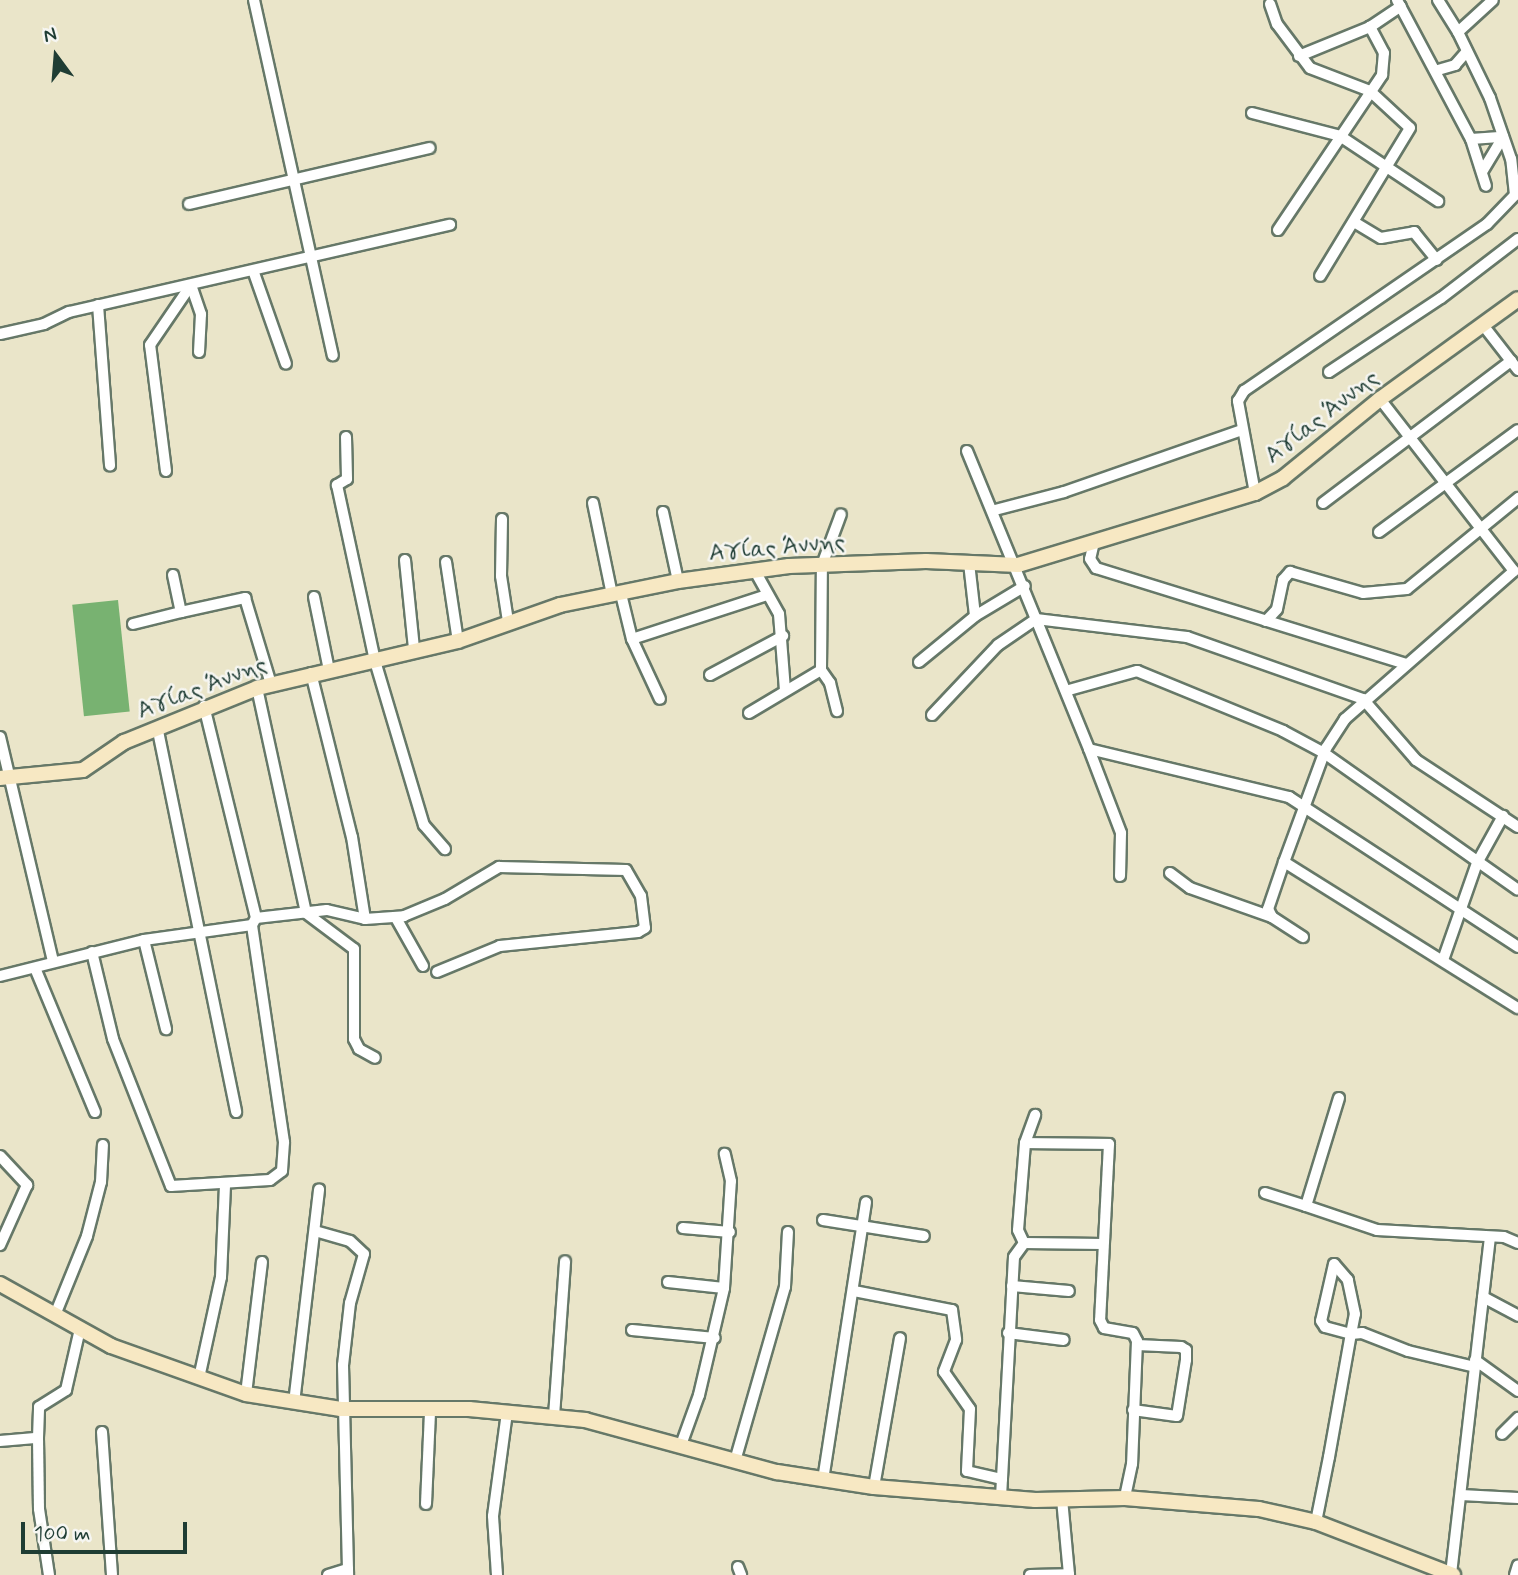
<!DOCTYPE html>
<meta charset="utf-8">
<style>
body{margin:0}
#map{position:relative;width:1518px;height:1575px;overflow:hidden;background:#eae5c9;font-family:Mynerve,sans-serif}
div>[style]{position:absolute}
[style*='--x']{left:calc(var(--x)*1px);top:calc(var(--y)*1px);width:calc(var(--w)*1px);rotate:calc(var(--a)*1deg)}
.forest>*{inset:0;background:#78b271;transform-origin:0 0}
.roads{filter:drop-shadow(2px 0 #667868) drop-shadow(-2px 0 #667868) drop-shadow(0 2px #667868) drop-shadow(0 -2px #667868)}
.street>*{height:10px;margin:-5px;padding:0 5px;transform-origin:5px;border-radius:5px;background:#fff}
.secondary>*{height:14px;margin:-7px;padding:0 7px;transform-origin:7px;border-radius:7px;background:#f7e8c3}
span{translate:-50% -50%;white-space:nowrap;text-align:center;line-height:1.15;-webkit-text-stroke:5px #f6f6f2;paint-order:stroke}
.street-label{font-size:24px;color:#1f3d34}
.north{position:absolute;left:21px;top:21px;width:70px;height:70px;-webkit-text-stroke:5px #f6f6f2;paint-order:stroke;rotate:344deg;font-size:19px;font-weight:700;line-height:28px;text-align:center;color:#1f3d34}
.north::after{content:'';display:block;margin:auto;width:24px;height:32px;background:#1f3d34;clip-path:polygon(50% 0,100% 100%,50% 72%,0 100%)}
.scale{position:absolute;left:21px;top:1522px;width:166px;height:32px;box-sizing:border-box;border:4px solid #1f3d34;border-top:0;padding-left:9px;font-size:21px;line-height:24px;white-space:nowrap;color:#1f3d34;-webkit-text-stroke:5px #f6f6f2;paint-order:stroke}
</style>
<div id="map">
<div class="forest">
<div style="left:118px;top:600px;width:112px;height:46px;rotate:84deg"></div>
</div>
<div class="roads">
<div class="street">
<div style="--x:254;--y:0;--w:364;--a:77.5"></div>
<div style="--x:1397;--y:0;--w:157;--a:62"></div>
<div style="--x:1471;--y:139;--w:49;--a:72.3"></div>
<div style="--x:1438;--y:0;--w:38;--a:58"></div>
<div style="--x:1270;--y:4;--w:21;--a:71"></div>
<div style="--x:1277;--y:24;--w:55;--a:53.1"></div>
<div style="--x:1310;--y:68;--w:64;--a:21"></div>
<div style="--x:1370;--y:91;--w:54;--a:42.8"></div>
<div style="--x:1410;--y:128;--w:173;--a:121.3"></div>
<div style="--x:1299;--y:56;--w:77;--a:-22.2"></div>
<div style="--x:1370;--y:27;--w:37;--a:-34"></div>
<div style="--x:1438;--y:70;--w:18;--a:-16"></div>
<div style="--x:1455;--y:65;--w:18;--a:-49"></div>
<div style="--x:1252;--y:113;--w:91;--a:14.6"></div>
<div style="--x:1340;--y:136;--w:118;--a:33.6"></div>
<div style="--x:1471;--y:139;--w:32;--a:-4"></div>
<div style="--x:1482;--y:172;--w:41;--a:-59"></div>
<div style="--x:189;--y:204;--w:247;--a:-13.1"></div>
<div style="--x:1354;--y:222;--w:31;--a:31"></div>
<div style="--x:1381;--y:238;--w:34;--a:-10"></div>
<div style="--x:1414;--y:232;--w:36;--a:51"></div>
<div style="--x:1278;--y:230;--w:187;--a:-56.1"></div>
<div style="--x:1382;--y:75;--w:22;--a:-85"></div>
<div style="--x:1384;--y:53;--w:30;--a:-118"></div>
<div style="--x:254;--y:273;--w:96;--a:70.6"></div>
<div style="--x:191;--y:285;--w:31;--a:71"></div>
<div style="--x:201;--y:314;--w:38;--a:93"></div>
<div style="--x:98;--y:305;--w:161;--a:85.7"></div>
<div style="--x:1483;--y:325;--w:57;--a:52.1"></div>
<div style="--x:0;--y:334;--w:45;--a:-12.8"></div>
<div style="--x:44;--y:324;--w:28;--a:-26"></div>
<div style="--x:69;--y:312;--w:391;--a:-12.9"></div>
<div style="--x:1329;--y:372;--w:134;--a:-33.5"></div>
<div style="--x:1441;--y:298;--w:97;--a:-37.5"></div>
<div style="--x:1380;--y:399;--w:218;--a:52.1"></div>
<div style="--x:1514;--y:571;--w:225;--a:138.8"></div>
<div style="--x:1345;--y:719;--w:35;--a:123"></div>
<div style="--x:1326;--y:748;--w:121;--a:110.2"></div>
<div style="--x:1284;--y:862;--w:276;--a:32"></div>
<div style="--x:346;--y:437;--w:42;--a:88.6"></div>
<div style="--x:347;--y:479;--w:12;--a:149"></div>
<div style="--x:337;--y:485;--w:180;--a:77.8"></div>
<div style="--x:375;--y:661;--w:171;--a:73.4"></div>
<div style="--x:424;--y:825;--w:32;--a:49"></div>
<div style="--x:967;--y:451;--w:182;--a:67.7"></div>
<div style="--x:1036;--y:619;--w:152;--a:6.8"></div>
<div style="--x:1187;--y:637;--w:187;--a:19.4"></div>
<div style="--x:1363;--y:699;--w:81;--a:49"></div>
<div style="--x:1416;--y:760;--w:122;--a:33.3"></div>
<div style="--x:166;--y:471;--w:127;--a:-97.2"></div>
<div style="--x:150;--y:345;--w:73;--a:-55.7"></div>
<div style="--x:1255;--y:493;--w:94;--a:-100.5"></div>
<div style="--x:1238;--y:401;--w:12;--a:-59"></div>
<div style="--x:1244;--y:391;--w:295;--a:-34.5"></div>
<div style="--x:1487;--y:224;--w:40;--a:-46"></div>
<div style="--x:1515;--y:195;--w:36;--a:-96"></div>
<div style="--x:1511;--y:159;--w:65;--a:-109"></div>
<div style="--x:1490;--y:98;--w:73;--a:-115.9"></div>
<div style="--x:1458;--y:32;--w:47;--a:-42.4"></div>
<div style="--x:593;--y:503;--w:94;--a:78.3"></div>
<div style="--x:1323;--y:503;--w:236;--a:-37.1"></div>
<div style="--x:995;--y:510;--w:71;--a:-14.6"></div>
<div style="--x:1064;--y:492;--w:188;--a:-19.2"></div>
<div style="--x:663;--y:512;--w:71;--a:77.7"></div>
<div style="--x:502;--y:519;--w:57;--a:91"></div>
<div style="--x:501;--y:576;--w:46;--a:81.2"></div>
<div style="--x:1379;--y:532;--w:172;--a:-36.3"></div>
<div style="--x:1094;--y:542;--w:17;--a:103"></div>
<div style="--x:1090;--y:559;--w:11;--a:56"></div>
<div style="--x:1096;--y:568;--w:325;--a:17.2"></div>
<div style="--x:405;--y:560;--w:89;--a:84.2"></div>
<div style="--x:446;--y:562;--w:80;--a:81.4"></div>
<div style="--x:969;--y:563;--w:53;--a:83.5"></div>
<div style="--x:755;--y:571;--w:49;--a:60.8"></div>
<div style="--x:779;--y:614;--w:76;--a:85.5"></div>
<div style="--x:173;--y:575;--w:38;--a:78"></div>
<div style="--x:181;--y:612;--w:66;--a:-12.3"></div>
<div style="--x:245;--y:598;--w:90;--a:73.2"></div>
<div style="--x:621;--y:594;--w:46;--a:76.3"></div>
<div style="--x:632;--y:639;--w:66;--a:65"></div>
<div style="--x:314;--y:597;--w:75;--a:78.4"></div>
<div style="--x:1266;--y:621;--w:16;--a:-47"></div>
<div style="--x:1277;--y:609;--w:30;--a:-78"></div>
<div style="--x:1283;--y:580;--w:11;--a:-49"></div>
<div style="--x:1290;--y:572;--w:76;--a:16"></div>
<div style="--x:1363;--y:593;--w:44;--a:-5.2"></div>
<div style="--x:1407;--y:589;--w:144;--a:-39.3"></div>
<div style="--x:133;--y:624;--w:49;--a:-14"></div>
<div style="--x:632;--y:639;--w:142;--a:-18.1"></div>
<div style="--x:919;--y:662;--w:72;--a:-39.4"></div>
<div style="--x:975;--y:616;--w:58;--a:-31"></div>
<div style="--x:821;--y:670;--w:16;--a:55"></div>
<div style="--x:830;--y:683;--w:29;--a:76"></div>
<div style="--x:311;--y:673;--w:169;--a:76"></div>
<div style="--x:352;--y:837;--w:83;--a:81"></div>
<div style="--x:710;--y:675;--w:83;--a:-28.1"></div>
<div style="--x:257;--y:688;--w:230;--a:77.7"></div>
<div style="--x:306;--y:913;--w:60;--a:36.9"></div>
<div style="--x:354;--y:949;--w:90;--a:90"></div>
<div style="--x:354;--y:1039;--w:11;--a:63"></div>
<div style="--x:359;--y:1049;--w:18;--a:29"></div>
<div style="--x:1069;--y:690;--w:71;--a:-15.6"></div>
<div style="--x:1137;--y:671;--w:158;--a:22.3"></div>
<div style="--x:1283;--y:731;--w:47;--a:28.2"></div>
<div style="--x:1324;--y:753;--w:237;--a:35.2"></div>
<div style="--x:204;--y:706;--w:218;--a:76.2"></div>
<div style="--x:749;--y:713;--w:84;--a:-30.8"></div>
<div style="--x:821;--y:670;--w:105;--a:-89.5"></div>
<div style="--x:822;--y:565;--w:54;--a:-69.6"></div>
<div style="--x:932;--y:715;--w:96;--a:-46.7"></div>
<div style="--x:998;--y:645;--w:46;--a:-34.4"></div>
<div style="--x:1036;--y:619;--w:140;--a:67.8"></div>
<div style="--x:1089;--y:749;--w:206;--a:13.5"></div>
<div style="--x:1289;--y:797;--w:274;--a:33.2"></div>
<div style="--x:158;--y:731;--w:389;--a:78.4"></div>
<div style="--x:0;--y:737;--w:230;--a:76.7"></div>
<div style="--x:1089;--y:749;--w:90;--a:69.1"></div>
<div style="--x:1121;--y:833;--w:43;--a:91.3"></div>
<div style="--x:1284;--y:862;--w:50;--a:108.8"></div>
<div style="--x:1268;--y:909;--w:9;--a:63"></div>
<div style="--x:1272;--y:917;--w:37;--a:33"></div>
<div style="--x:1170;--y:873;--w:25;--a:37"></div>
<div style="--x:1190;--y:888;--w:87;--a:19.5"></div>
<div style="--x:396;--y:918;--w:55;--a:60.6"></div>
<div style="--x:144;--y:940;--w:92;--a:76.1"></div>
<div style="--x:92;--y:952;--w:89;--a:76.4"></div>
<div style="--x:113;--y:1039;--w:158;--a:68.5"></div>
<div style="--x:171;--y:1186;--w:99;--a:-3.5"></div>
<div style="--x:270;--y:1180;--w:15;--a:-37"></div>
<div style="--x:282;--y:1171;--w:29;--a:-86"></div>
<div style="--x:284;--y:1142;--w:219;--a:-98.4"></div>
<div style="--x:1443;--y:960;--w:103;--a:-70.7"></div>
<div style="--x:1477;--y:863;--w:54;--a:-61"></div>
<div style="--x:35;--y:968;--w:156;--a:67.4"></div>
<div style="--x:0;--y:976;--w:148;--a:-14"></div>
<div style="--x:144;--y:940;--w:109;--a:-7.9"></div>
<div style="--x:252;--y:925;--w:8;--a:-60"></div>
<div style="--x:256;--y:918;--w:71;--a:-6.4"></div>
<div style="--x:327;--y:910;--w:39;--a:13"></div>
<div style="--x:365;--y:919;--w:39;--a:-4"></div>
<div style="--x:404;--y:916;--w:44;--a:-22.5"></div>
<div style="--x:445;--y:899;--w:63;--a:-30.7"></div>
<div style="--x:499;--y:867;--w:127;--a:1.4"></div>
<div style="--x:626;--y:870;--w:30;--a:60"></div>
<div style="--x:641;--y:896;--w:32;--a:83"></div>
<div style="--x:645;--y:928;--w:8;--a:150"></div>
<div style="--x:638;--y:932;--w:139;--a:174.2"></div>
<div style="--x:500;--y:946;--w:68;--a:157.6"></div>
<div style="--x:1339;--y:1098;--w:113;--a:107"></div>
<div style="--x:1306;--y:1206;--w:75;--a:18.7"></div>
<div style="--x:1377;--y:1230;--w:127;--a:3.2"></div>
<div style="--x:1504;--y:1237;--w:15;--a:23"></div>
<div style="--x:1025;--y:1143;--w:84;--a:0.7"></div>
<div style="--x:1109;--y:1144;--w:176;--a:92.9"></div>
<div style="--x:1100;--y:1320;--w:9;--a:63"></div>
<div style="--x:1104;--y:1328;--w:29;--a:10"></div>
<div style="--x:1133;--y:1333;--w:9;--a:63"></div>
<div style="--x:1137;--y:1341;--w:123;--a:92.3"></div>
<div style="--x:1132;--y:1464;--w:35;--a:102"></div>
<div style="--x:0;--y:1156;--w:40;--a:47"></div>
<div style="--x:27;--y:1185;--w:66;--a:114.2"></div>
<div style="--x:1265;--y:1193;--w:43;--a:17.6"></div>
<div style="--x:823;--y:1220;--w:102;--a:9"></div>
<div style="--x:683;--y:1228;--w:47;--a:4.9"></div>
<div style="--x:315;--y:1231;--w:36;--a:16"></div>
<div style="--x:350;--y:1241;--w:19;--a:43"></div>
<div style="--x:364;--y:1254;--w:51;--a:105.9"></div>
<div style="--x:350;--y:1303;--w:62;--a:96.4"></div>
<div style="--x:343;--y:1365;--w:210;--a:88.6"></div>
<div style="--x:1024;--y:1243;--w:79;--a:0.7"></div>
<div style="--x:668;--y:1282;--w:56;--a:6.1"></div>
<div style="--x:1012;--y:1286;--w:57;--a:5"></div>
<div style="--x:854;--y:1291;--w:100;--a:11"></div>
<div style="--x:952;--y:1310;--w:30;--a:82"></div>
<div style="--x:956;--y:1340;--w:34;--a:111"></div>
<div style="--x:944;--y:1372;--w:45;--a:54.9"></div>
<div style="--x:970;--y:1409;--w:62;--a:92.8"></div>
<div style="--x:967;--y:1471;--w:36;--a:13"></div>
<div style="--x:1483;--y:1297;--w:40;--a:28"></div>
<div style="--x:55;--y:1315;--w:85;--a:-67.9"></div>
<div style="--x:87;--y:1236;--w:56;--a:-75.5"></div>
<div style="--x:101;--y:1182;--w:37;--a:-87"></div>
<div style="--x:632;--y:1330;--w:83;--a:5.5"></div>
<div style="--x:1008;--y:1333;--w:56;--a:7.1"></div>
<div style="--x:1475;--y:1360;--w:53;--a:35.8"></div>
<div style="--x:199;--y:1378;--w:103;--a:-77.7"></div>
<div style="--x:221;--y:1277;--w:93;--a:-87.5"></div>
<div style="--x:246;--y:1394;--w:133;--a:-83.1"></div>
<div style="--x:294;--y:1403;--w:215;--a:-83.3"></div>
<div style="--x:1133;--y:1410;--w:44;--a:7.8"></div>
<div style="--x:1177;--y:1416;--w:57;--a:-80.9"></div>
<div style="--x:1186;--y:1360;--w:10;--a:-90"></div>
<div style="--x:1186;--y:1350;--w:6;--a:-149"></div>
<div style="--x:1181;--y:1347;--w:44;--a:-177.4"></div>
<div style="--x:554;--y:1416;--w:155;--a:-85.9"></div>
<div style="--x:102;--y:1432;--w:143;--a:86"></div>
<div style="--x:1502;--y:1434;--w:23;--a:-45"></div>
<div style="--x:38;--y:1438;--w:71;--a:89.2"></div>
<div style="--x:39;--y:1509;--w:67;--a:81.4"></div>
<div style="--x:0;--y:1441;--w:38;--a:-5"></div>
<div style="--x:38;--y:1438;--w:31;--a:-88"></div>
<div style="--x:39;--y:1407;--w:32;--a:-32"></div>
<div style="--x:66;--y:1390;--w:63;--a:-77.1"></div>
<div style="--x:681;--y:1445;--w:53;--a:-70.2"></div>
<div style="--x:699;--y:1395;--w:110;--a:-76.8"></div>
<div style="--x:724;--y:1288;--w:107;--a:-86.3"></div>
<div style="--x:731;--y:1181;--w:28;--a:-103"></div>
<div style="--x:735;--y:1461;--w:181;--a:-74"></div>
<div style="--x:785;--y:1287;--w:55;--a:-86.9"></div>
<div style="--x:823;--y:1480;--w:281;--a:-81.2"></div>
<div style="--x:874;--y:1487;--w:151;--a:-80.1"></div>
<div style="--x:1461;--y:1495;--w:57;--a:3"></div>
<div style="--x:1001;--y:1497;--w:240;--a:-86.9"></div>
<div style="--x:1014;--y:1257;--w:17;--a:-54"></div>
<div style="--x:1024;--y:1243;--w:14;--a:-115"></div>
<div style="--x:1018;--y:1230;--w:87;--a:-85.4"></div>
<div style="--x:1025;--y:1143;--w:30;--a:-70"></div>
<div style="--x:1062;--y:1499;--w:76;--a:84.7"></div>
<div style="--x:426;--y:1504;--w:92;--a:-87.5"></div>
<div style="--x:1316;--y:1522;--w:66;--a:-78.7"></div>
<div style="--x:1329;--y:1457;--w:125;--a:-79.9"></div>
<div style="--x:1351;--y:1334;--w:20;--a:-79"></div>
<div style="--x:1355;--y:1314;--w:35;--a:-102"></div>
<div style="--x:1348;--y:1280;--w:21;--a:-131"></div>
<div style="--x:1334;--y:1264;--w:58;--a:102.8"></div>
<div style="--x:1321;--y:1321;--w:7;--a:56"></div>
<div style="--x:1325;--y:1327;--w:27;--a:15"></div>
<div style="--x:1351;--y:1334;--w:11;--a:-5"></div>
<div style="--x:1362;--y:1333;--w:49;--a:21.4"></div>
<div style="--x:1408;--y:1351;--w:69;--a:13.4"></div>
<div style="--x:738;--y:1567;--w:9;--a:69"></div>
<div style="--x:1451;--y:1574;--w:339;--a:-83.4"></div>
<div style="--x:328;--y:1575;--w:21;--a:-17"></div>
<div style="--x:497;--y:1575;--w:59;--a:-93.9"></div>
<div style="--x:493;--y:1516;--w:104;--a:-82.3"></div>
<div style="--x:1030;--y:1575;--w:39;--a:-1"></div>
<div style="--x:1515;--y:1575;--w:10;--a:-73"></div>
</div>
<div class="secondary">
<div style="--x:0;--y:778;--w:83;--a:-5.5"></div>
<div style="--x:83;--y:770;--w:50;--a:-34.3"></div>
<div style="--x:124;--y:742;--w:144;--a:-22.1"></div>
<div style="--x:257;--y:688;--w:206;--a:-13.2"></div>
<div style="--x:458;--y:641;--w:108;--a:-19.4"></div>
<div style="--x:560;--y:605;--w:120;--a:-11.5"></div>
<div style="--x:678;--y:581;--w:112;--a:-7.7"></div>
<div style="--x:789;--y:566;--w:137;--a:-2.1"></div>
<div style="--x:926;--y:561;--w:92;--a:2.5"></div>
<div style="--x:1018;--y:565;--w:248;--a:-16.9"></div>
<div style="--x:1255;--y:493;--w:32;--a:-28"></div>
<div style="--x:1283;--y:478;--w:125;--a:-39.2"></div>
<div style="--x:1380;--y:399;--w:170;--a:-35.9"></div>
<div style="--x:0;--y:1284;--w:127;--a:29.2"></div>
<div style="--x:111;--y:1346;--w:143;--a:19.6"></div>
<div style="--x:246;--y:1394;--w:96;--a:9"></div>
<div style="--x:341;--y:1409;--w:128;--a:0"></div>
<div style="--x:469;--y:1409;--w:117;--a:5.4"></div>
<div style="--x:585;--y:1420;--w:199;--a:15.2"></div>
<div style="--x:777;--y:1472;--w:98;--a:8.8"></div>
<div style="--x:874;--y:1487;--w:162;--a:4.6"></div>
<div style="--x:1035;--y:1500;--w:90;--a:-1.3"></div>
<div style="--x:1125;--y:1498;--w:134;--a:4.7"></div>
<div style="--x:1259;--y:1509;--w:58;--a:12.8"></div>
<div style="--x:1316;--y:1522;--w:147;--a:21.1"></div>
</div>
</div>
<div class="street-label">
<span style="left:1322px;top:417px;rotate:-38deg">Αγίας Άννης</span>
<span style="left:777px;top:548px;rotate:-5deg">Αγίας Άννης</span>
<span style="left:202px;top:688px;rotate:-21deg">Αγίας Άννης</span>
</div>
<div class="north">N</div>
<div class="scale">100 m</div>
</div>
